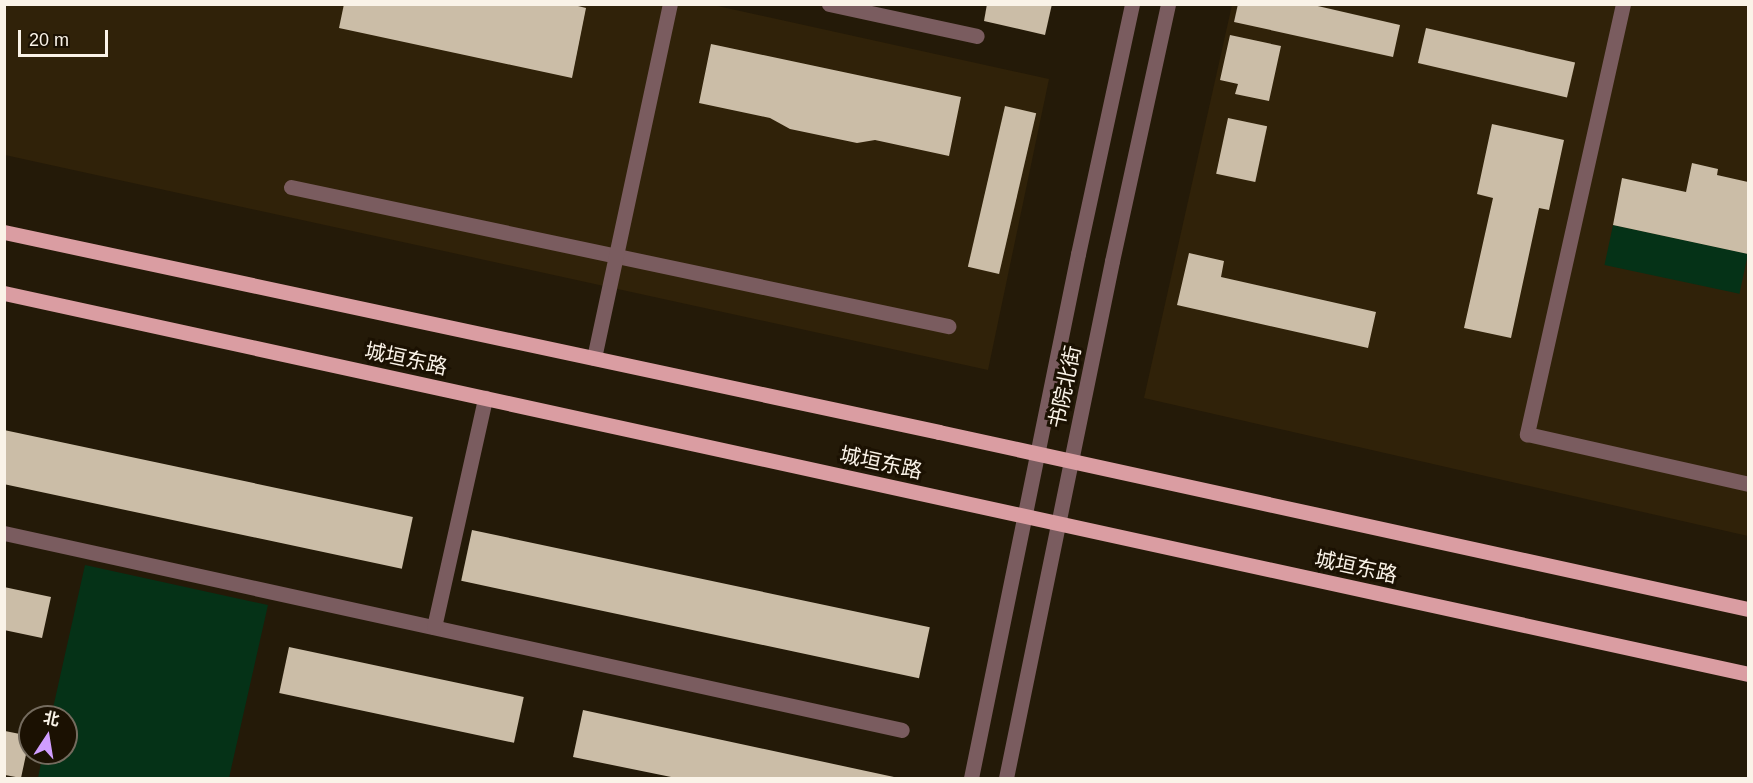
<!DOCTYPE html>
<meta charset="utf-8">
<style>
body{margin:0}
#map{position:relative;width:1753px;height:783px;overflow:hidden;background:#241a08;font-family:Helvetica,"Noto Sans SC",sans-serif}
div>[style]{position:absolute}
[style*='--x']{left:calc(var(--x)*1px);top:calc(var(--y)*1px);width:calc(var(--w)*1px);rotate:calc(var(--a)*1deg)}
.built>*{inset:0;background:#302209}
.green>*{inset:0;background:#053217;transform-origin:0 0}
.building>*{inset:0;background:#cbbda7;transform-origin:0 0}
.minor>*{height:15px;margin:-7.5px;padding:0 7.5px;transform-origin:7.5px;border-radius:7.5px;background:#7a5c5f}
.major>*{height:15px;margin:-7.5px;padding:0 7.5px;transform-origin:7.5px;border-radius:7.5px;background:#da9da2}
span{translate:-50% -50%;white-space:nowrap;text-align:center;line-height:1.15;-webkit-text-stroke:6px #1b1102;paint-order:stroke}
.street-label{font-size:21px;color:#faf3e8}
.frame{position:absolute;inset:0;border:6px solid #faf3e8;pointer-events:none}
.north{position:absolute;left:18px;top:705px;width:60px;height:60px;box-sizing:border-box;background:#1b1102;border:2px solid #746b5e;border-radius:50%;rotate:12deg;font-size:16px;font-weight:700;line-height:24px;text-align:center;color:#faf3e8}
.north::after{content:'';display:block;margin:auto;width:21px;height:27px;background:#d09dff;clip-path:polygon(50% 0,100% 100%,50% 72%,0 100%)}
.scale{position:absolute;left:18px;top:30px;width:90px;height:27px;box-sizing:border-box;border:3px solid #faf3e8;border-top:0;padding-left:8px;font-size:18px;line-height:21px;white-space:nowrap;color:#faf3e8;-webkit-text-stroke:4px #1b1102;paint-order:stroke}
</style>
<div id="map">
<div class="built">
<div style="clip-path:polygon(5px 5px,713px 5px,1049px 79px,988px 370px,5px 155px)"></div>
<div style="clip-path:polygon(1232px 5px,1748px 5px,1748px 536px,1144px 398px)"></div>
</div>
<div class="green">
<div style="left:1613px;top:225px;width:138px;height:41px;rotate:12deg"></div>
<div style="clip-path:polygon(85px 565px,268px 605px,229px 778px,38px 778px,43px 753px,66px 753px,66px 717px,51px 717px)"></div>
</div>
<div class="building">
<div style="clip-path:polygon(344px 4px,570px 4px,586px 8px,572px 78px,339px 28px)"></div>
<div style="clip-path:polygon(987px 4px,1052px 4px,1045px 35px,984px 21px)"></div>
<div style="clip-path:polygon(1238px 4px,1309px 4px,1400px 25px,1393px 57px,1234px 22px)"></div>
<div style="left:1426px;top:28px;width:153px;height:36px;rotate:13deg"></div>
<div style="clip-path:polygon(1230px 35px,1281px 46px,1269px 101px,1235px 94px,1238px 84px,1220px 80px)"></div>
<div style="clip-path:polygon(711px 44px,961px 97px,949px 156px,875px 140px,857px 143px,790px 129px,770px 118px,699px 103px)"></div>
<div style="left:1005px;top:106px;width:32px;height:165px;rotate:13deg"></div>
<div style="left:1228px;top:118px;width:40px;height:57px;rotate:12deg"></div>
<div style="clip-path:polygon(1492px 124px,1564px 140px,1549px 210px,1539px 208px,1511px 338px,1464px 328px,1493px 198px,1477px 194px)"></div>
<div style="clip-path:polygon(1692px 163px,1718px 169px,1717px 175px,1748px 182px,1748px 254px,1613px 225px,1622px 178px,1686px 192px)"></div>
<div style="clip-path:polygon(1189px 253px,1224px 261px,1221px 277px,1376px 312px,1368px 348px,1177px 305px)"></div>
<div style="left:4px;top:430px;width:418px;height:53px;rotate:12deg"></div>
<div style="left:472px;top:530px;width:468px;height:52px;rotate:12deg"></div>
<div style="clip-path:polygon(4px 587px,51px 597px,42px 638px,4px 630px)"></div>
<div style="left:289px;top:647px;width:240px;height:47px;rotate:12deg"></div>
<div style="clip-path:polygon(583px 710px,894px 777px,894px 778px,676px 778px,573px 757px)"></div>
<div style="clip-path:polygon(5px 731px,30px 736px,21px 778px,5px 775px)"></div>
</div>
<div class="minor">
<div style="--x:829;--y:4;--w:151;--a:12.2"></div>
<div style="--x:1623;--y:4;--w:441;--a:102.6"></div>
<div style="--x:1527;--y:434;--w:227;--a:12.7"></div>
<div style="--x:291;--y:187;--w:672;--a:11.95"></div>
<div style="--x:594;--y:358;--w:362;--a:-77.9"></div>
<div style="--x:4;--y:533;--w:919;--a:12.37"></div>
<div style="--x:434;--y:627;--w:235;--a:-77.4"></div>
<div style="--x:971;--y:778;--w:535;--a:-78.46"></div>
<div style="--x:1078;--y:254;--w:256;--a:-77.8"></div>
<div style="--x:1006;--y:778;--w:528;--a:-78.41"></div>
<div style="--x:1112;--y:261;--w:263;--a:-77.7"></div>
</div>
<div class="major">
<div style="--x:4;--y:232;--w:956;--a:12.07"></div>
<div style="--x:939;--y:432;--w:828;--a:12.34"></div>
<div style="--x:4;--y:293;--w:1785;--a:12.32"></div>
</div>
<div class="street-label">
<span style="left:406px;top:359px;rotate:12deg">城垣东路</span>
<span style="left:1065px;top:387px;rotate:-78deg">书院北街</span>
<span style="left:881px;top:463px;rotate:12deg">城垣东路</span>
<span style="left:1356px;top:567px;rotate:12deg">城垣东路</span>
</div>
<div class="frame"></div>
<div class="north">北</div>
<div class="scale">20 m</div>
</div>
